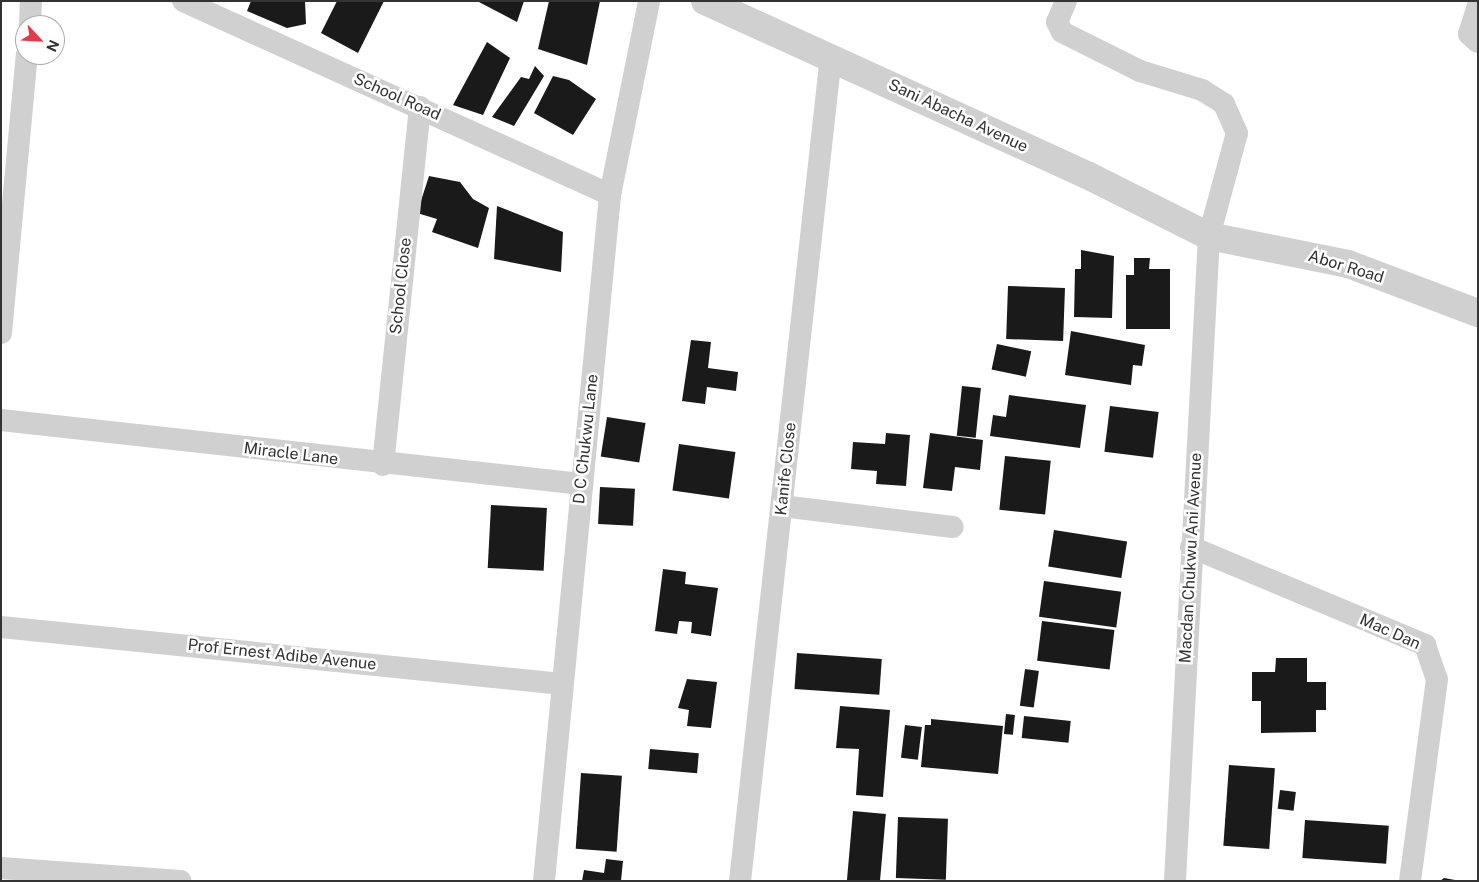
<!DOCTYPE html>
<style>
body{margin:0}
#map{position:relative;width:1479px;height:882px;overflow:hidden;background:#fff;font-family:"Public Sans",sans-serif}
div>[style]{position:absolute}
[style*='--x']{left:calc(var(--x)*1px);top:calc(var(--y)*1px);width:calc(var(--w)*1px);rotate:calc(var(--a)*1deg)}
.building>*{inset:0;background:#1a1a1a;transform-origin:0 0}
.minor>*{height:22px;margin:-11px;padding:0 11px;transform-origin:11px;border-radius:11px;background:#d0d0d0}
.tertiary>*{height:28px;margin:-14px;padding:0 14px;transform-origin:14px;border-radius:14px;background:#d0d0d0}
span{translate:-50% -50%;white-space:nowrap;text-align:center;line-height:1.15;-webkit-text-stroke:5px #fff;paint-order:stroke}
.street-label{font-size:16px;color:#333}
.frame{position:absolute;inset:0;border:2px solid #333;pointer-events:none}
.north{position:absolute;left:15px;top:15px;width:50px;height:50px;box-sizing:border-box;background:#fff;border:1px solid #adadad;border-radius:50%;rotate:115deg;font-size:14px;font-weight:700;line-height:20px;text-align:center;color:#333}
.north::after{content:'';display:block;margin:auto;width:18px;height:22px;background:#e63946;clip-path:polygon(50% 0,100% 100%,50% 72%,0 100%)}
</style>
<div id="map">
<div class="building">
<div style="clip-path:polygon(251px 1px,305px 1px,306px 24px,287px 28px,247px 11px)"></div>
<div style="clip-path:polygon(337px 1px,384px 1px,358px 53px,321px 33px)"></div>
<div style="clip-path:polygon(477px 1px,524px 1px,517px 22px)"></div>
<div style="clip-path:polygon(549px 1px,600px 1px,587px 65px,538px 49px)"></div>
<div style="clip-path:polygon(487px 42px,510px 58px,483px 115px,453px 105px)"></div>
<div style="clip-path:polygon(535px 66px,544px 76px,514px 126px,492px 117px,521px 77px,529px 79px)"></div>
<div style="clip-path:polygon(553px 76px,569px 80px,596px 99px,573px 135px,534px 113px)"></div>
<div style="clip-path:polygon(429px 176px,460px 182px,473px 199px,489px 208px,478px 248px,432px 232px,437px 219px,417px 213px)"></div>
<div style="clip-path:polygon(497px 206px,563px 232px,561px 272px,494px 259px)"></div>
<div style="clip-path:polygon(1081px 250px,1114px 256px,1112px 318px,1074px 317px,1075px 269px,1081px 269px)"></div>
<div style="clip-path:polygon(1134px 258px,1150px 258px,1149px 269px,1170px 269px,1170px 329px,1126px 329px,1126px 275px,1134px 275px)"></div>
<div style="left:1008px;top:286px;width:57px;height:53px;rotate:2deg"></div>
<div style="clip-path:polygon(1071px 331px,1145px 345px,1142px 366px,1133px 365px,1131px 385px,1065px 375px)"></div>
<div style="clip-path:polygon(691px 340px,711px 342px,708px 368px,738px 372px,736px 391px,707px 387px,705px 404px,682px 401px)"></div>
<div style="left:997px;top:344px;width:35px;height:26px;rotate:12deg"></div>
<div style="left:962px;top:386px;width:19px;height:50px;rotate:6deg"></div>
<div style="clip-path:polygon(1009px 395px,1086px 405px,1080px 448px,990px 436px,993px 415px,1006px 417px)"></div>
<div style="left:1110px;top:406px;width:49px;height:46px;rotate:7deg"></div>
<div style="left:607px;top:417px;width:39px;height:40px;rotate:9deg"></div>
<div style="clip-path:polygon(886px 433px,910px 435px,906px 486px,876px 484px,877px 471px,851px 469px,853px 442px,885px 444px)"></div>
<div style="clip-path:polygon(930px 433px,983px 440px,980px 470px,955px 467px,952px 491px,923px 488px)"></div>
<div style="left:679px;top:444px;width:57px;height:47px;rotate:8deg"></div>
<div style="left:1005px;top:456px;width:46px;height:54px;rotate:6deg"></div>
<div style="left:600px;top:487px;width:35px;height:37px;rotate:3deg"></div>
<div style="left:491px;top:505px;width:56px;height:63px;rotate:3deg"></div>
<div style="left:1054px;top:530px;width:74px;height:37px;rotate:9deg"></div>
<div style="clip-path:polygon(663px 569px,686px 572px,685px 584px,718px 588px,711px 636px,691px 633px,692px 622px,679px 621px,677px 634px,655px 631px)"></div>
<div style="left:1044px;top:581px;width:78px;height:36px;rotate:8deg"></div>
<div style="left:1042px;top:621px;width:73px;height:40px;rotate:7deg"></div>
<div style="left:797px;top:653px;width:85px;height:36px;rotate:4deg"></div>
<div style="clip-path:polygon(1276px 658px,1307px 658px,1307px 682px,1326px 682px,1326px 710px,1316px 710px,1316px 732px,1261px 733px,1261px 701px,1252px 701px,1252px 672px,1275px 672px)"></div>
<div style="left:1025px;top:669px;width:14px;height:37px;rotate:8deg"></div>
<div style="clip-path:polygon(687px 679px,717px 682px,711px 728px,687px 726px,689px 710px,678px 708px)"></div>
<div style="clip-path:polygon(840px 706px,890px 710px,883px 797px,856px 795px,859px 749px,836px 748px)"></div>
<div style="left:1006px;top:714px;width:9px;height:20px;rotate:6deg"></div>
<div style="left:1024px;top:716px;width:47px;height:22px;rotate:6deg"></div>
<div style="clip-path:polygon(931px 719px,1003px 726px,998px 774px,921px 767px,925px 725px,931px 725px)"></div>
<div style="left:905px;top:725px;width:17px;height:33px;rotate:7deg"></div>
<div style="left:650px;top:749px;width:49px;height:20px;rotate:5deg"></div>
<div style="left:1229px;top:765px;width:46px;height:81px;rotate:4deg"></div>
<div style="left:581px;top:773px;width:41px;height:76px;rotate:4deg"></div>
<div style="left:1280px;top:790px;width:16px;height:19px;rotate:7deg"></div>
<div style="left:853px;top:811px;width:33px;height:70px;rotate:5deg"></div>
<div style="left:898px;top:817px;width:50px;height:61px;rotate:2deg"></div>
<div style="left:1305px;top:820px;width:84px;height:38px;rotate:4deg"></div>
<div style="clip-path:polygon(606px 859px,623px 861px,621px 881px,582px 881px,584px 870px,604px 873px)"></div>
<div style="clip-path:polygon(1444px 878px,1455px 880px,1455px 881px,1440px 881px)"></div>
</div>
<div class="minor">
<div style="--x:183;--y:1;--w:469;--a:24.4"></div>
<div style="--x:1066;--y:1;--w:23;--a:113"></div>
<div style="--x:1057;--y:22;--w:11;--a:63"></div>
<div style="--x:1062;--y:32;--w:87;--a:26.6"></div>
<div style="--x:1140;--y:71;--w:65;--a:17"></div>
<div style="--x:1202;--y:90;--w:26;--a:32"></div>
<div style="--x:1224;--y:104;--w:32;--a:66"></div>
<div style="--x:1237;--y:133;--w:107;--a:105.2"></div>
<div style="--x:1209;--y:236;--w:646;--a:93.02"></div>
<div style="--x:1478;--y:6;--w:29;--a:108"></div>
<div style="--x:1469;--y:34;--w:12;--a:42"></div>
<div style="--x:30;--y:25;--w:24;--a:-88"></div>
<div style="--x:1;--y:333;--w:279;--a:-84.7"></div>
<div style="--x:1;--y:420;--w:585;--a:6.29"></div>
<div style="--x:383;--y:465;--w:360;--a:-84.1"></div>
<div style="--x:782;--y:506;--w:172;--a:7"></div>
<div style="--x:1191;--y:547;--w:254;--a:22.7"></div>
<div style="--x:1425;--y:645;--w:36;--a:71"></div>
<div style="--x:1437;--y:679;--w:204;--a:97.6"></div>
<div style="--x:1;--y:627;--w:564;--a:5.8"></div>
<div style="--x:1;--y:868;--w:180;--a:4.1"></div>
<div style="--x:544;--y:881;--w:689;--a:-84.5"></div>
<div style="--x:610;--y:195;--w:198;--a:-78.6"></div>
<div style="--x:740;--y:881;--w:830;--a:-83.71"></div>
</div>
<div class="tertiary">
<div style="--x:705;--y:1;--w:420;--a:24.5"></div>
<div style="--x:1087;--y:175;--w:136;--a:26.6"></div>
<div style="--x:1209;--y:236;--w:142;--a:11.4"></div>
<div style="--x:1348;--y:264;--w:139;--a:20.7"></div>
</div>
<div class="street-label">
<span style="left:397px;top:97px;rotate:24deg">School Road</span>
<span style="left:958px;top:116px;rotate:25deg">Sani Abacha Avenue</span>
<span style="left:1346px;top:267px;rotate:17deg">Abor Road</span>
<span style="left:401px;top:286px;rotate:-84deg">School Close</span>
<span style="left:586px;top:439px;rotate:-84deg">D C Chukwu Lane</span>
<span style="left:291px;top:454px;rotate:7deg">Miracle Lane</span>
<span style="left:786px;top:469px;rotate:-84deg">Kanife Close</span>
<span style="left:1191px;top:558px;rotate:-87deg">Macdan Chukwu Ani Avenue</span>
<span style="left:1390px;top:632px;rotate:24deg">Mac Dan</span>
<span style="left:282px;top:655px;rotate:6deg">Prof Ernest Adibe Avenue</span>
</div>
<div class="frame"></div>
<div class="north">N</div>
</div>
